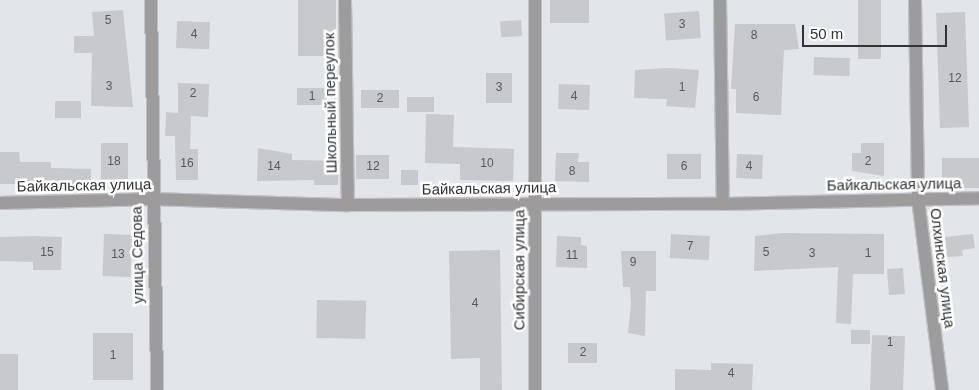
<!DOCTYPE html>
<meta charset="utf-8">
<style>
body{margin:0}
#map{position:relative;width:979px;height:390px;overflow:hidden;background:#e2e5e9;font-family:Arial,sans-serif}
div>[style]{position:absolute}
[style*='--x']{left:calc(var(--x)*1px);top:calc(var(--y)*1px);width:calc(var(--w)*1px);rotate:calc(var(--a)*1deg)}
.building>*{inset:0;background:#c7c9cd;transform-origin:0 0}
.roads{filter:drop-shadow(1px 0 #bfc1c5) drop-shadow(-1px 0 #bfc1c5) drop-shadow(0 1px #bfc1c5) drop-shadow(0 -1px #bfc1c5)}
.minor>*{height:12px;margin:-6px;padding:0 6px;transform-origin:6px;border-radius:6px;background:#9e9b9c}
span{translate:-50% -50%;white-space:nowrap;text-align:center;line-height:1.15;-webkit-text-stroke:5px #fff;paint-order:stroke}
.number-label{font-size:12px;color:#57585b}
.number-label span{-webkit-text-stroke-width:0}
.street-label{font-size:15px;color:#323335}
.scale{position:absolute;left:802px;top:25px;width:145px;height:22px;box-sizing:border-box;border:2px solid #323335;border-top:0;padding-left:6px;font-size:15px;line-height:18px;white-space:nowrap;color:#323335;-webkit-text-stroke:4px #fff;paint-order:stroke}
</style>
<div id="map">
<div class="building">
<div style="left:298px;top:0;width:38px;height:56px"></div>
<div style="left:550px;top:0;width:39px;height:23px"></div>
<div style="left:858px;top:0;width:23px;height:59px"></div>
<div style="clip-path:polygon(123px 10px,133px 107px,91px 106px,92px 53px,74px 53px,74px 36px,94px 36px,92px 12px)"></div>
<div style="left:699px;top:11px;width:27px;height:35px;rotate:86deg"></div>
<div style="left:965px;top:12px;width:115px;height:29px;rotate:88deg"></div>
<div style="left:521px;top:20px;width:16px;height:21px;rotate:86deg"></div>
<div style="left:177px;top:21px;width:33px;height:27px;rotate:2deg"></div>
<div style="clip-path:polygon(735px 24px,795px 24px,799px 49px,784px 50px,781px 115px,736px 113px,736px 89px,731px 89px)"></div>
<div style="left:814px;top:57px;width:36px;height:18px;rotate:2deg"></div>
<div style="clip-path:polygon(669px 68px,699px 70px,695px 108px,666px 106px,667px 99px,634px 98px,635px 70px)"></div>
<div style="left:486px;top:73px;width:26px;height:30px"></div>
<div style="clip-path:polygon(178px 83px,209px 84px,208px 117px,191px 116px,190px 149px,198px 149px,198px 180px,176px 180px,175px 136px,165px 136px,166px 112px,178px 113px)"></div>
<div style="left:559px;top:84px;width:31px;height:25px;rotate:2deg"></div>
<div style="left:297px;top:88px;width:30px;height:17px"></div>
<div style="left:361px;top:90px;width:38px;height:18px"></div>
<div style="left:407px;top:97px;width:27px;height:15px"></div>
<div style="left:55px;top:101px;width:26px;height:17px"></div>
<div style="clip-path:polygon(426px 114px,454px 115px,453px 147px,514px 149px,513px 181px,460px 180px,460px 164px,425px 163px)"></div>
<div style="left:101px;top:143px;width:27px;height:37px"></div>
<div style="clip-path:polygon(861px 143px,884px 143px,884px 176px,852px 171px,852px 153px,861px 153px)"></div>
<div style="clip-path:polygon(258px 148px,292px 154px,292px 160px,339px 161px,338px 185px,314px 185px,314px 180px,257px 181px)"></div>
<div style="clip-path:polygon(0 152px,19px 152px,20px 162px,51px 162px,51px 168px,91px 169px,91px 187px,51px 186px,51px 192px,25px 192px,25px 184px,0 184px)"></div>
<div style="clip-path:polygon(556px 153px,579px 153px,578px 162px,589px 162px,589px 182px,555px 181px)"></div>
<div style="left:667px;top:154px;width:34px;height:25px"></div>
<div style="left:737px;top:154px;width:26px;height:24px;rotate:2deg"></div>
<div style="left:356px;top:155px;width:33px;height:24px"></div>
<div style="left:942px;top:158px;width:37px;height:30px"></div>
<div style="left:401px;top:170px;width:17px;height:15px"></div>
<div style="clip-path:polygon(782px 233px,884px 234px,884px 274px,853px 274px,851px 324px,836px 323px,838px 267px,754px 271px,755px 236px)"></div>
<div style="left:104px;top:234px;width:28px;height:42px;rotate:2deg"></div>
<div style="left:671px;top:234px;width:39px;height:24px;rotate:3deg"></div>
<div style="clip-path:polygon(973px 234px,975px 248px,962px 250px,963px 256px,947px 257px,945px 237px)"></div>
<div style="clip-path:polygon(33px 236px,62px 237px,61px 270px,33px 270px,33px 262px,0 261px,0 237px)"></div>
<div style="clip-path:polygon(557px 236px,581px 237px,581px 245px,587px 246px,587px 268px,556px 267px)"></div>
<div style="clip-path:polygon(500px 250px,502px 390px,480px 390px,480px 358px,451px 359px,449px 251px)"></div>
<div style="clip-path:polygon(621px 251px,656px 251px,656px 291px,646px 291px,645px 336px,628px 333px,631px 304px,630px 287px,623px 287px)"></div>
<div style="left:903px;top:268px;width:26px;height:16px;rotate:86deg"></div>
<div style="left:317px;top:300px;width:49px;height:38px;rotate:1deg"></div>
<div style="left:851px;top:330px;width:19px;height:14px"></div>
<div style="left:93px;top:333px;width:40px;height:47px"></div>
<div style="left:872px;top:335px;width:33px;height:55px;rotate:2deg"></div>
<div style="left:568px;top:343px;width:29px;height:20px"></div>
<div style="left:0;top:354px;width:18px;height:36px"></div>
<div style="clip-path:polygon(711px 363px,753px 364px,752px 390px,675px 390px,675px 369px,711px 370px)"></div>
</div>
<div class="roads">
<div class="minor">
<div style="--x:151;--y:0;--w:390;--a:89.1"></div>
<div style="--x:345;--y:0;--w:205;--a:89.2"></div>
<div style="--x:535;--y:0;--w:390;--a:90"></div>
<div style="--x:720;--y:0;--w:204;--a:89.2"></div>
<div style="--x:915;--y:0;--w:199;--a:89.1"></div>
<div style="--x:918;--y:199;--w:193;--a:82.8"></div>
<div style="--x:0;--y:203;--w:152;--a:-1.5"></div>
<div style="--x:152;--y:199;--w:196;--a:1.8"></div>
<div style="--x:348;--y:205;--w:375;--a:-0.2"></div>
<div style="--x:723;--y:204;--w:256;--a:-1.3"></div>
</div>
</div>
<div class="number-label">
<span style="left:108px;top:21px">5</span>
<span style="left:682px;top:25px">3</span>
<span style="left:194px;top:35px">4</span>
<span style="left:754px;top:36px">8</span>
<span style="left:955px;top:79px">12</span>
<span style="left:109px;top:87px">3</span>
<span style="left:499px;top:88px">3</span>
<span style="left:682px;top:88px">1</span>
<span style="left:193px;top:94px">2</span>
<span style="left:312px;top:97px">1</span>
<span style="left:574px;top:97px">4</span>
<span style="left:756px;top:98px">6</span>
<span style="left:380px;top:99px">2</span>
<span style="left:114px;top:162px">18</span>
<span style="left:868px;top:162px">2</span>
<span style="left:187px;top:164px">16</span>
<span style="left:487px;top:164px">10</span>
<span style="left:274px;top:167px">14</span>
<span style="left:373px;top:167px">12</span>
<span style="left:684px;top:167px">6</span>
<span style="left:749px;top:167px">4</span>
<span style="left:572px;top:172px">8</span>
<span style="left:690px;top:247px">7</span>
<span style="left:47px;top:253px">15</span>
<span style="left:766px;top:253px">5</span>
<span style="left:812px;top:254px">3</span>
<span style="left:868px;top:254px">1</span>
<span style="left:118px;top:255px">13</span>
<span style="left:572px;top:256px">11</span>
<span style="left:633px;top:263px">9</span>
<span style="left:475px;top:304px">4</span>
<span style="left:890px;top:343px">1</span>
<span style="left:583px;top:353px">2</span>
<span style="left:113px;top:356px">1</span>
<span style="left:731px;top:374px">4</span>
</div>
<div class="street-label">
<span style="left:330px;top:103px;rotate:-91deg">Школьный переулок</span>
<span style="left:894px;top:184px;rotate:-1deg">Байкальская улица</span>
<span style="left:84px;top:185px;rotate:-1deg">Байкальская улица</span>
<span style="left:489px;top:188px;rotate:-1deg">Байкальская улица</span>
<span style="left:137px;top:255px;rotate:-91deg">улица Седова</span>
<span style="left:943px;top:268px;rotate:83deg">Олхинская улица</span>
<span style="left:519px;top:270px;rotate:-90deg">Сибирская улица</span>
</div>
<div class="scale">50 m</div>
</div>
